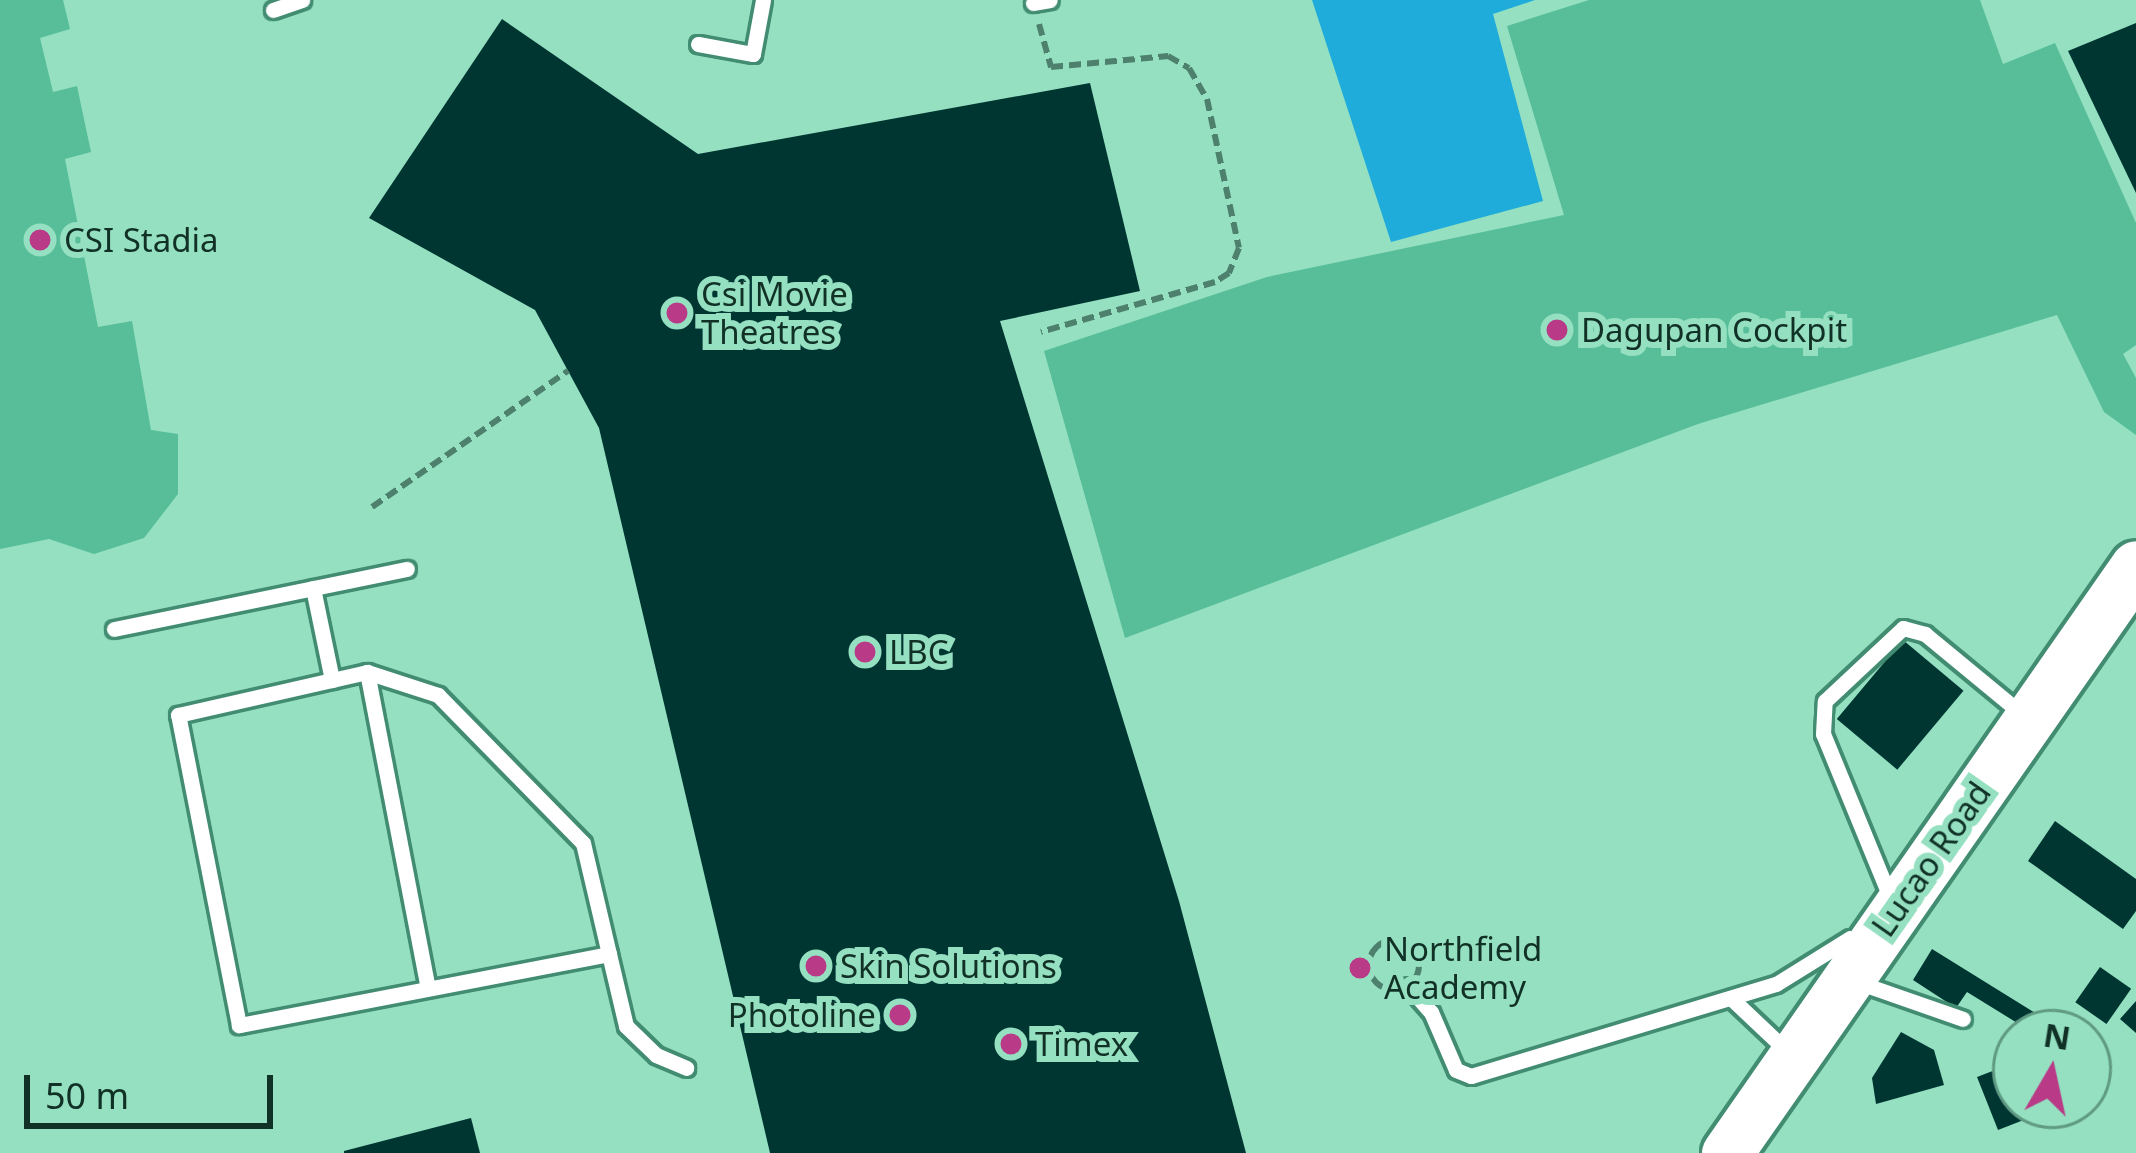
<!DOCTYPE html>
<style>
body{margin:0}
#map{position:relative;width:2136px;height:1153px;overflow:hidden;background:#94e0c1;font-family:"Noto Sans",sans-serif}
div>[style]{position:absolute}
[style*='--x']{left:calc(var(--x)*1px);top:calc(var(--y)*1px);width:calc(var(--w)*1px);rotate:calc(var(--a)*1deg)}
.green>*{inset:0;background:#57be99}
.water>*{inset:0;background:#1facdb}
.building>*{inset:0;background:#003632;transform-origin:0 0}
.path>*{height:6px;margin-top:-3px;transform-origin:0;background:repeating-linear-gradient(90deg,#4d816d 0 12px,transparent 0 18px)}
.path>.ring{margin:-3px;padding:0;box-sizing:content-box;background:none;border:6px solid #4d816d;border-radius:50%}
.roads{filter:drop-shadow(3px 0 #428d72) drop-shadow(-3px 0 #428d72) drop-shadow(0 3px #428d72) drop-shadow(0 -3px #428d72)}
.service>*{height:15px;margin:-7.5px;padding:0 7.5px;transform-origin:7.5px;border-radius:7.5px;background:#fff}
.trunk>*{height:51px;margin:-25.5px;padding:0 25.5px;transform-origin:25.5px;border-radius:25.5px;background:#fff}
.dots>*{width:33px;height:33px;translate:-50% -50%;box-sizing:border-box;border:6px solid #94e0c1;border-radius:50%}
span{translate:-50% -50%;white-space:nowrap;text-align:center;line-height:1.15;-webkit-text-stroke:12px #94e0c1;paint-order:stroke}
.poi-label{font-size:33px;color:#113126}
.left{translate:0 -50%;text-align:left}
.right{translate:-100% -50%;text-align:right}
.street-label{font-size:33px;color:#113126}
.north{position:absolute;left:1992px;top:1009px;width:120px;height:120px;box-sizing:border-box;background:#94e0c1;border:3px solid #609a83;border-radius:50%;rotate:9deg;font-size:33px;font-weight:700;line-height:48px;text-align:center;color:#113126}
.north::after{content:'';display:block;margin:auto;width:42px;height:54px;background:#b93a87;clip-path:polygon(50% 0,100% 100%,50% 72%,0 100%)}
.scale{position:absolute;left:24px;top:1075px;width:249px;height:54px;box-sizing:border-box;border:6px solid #113126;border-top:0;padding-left:15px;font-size:36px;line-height:42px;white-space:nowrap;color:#113126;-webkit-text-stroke:9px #94e0c1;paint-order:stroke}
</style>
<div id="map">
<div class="green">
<div style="clip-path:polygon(0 0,63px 0,70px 29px,40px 38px,53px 92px,77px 86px,91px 152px,65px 159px,98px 327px,132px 321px,151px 430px,178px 434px,178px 494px,144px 538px,94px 554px,49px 539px,0 549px)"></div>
<div style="clip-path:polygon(1589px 0,1980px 0,2003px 64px,2055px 43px,2136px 223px,2136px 345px,2123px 354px,2136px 378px,2136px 435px,2104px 412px,2057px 315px,1698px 424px,1125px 638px,1044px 351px,1267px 277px,1564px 215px,1507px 26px)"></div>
</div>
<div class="water">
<div style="clip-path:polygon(1312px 0,1535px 0,1493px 14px,1543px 201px,1391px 242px)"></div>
</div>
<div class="building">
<div style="clip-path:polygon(502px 19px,698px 154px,1090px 83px,1140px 291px,1000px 321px,1179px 901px,1246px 1153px,770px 1153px,599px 428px,535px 310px,369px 218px)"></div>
<div style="clip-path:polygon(2136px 23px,2136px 193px,2068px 51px)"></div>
<div style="left:1903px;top:640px;width:79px;height:103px;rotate:40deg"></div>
<div style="clip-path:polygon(2055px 821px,2136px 879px,2136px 911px,2123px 929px,2028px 861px)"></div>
<div style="clip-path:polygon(1932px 949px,2037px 1014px,2027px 1029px,1967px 992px,1956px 1008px,1913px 980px)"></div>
<div style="left:2100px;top:967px;width:38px;height:43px;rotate:35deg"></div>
<div style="clip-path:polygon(2136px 1001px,2136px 1033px,2120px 1019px)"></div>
<div style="clip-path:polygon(1901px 1032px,1934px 1050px,1944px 1085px,1876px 1104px,1872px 1078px)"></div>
<div style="clip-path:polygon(2016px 1062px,2016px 1105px,2062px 1105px,1998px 1130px,1977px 1077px)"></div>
<div style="clip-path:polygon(471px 1118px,480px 1153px,344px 1153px,344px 1151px)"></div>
</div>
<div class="path">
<div style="--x:1039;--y:24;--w:45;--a:74.4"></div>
<div style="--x:1051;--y:67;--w:118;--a:-5.4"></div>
<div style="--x:1168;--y:56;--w:24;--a:30"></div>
<div style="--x:1189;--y:68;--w:36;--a:60"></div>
<div style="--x:1207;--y:99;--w:152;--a:77.9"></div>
<div style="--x:1239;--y:248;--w:27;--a:112"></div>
<div style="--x:1229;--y:273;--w:17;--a:147"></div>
<div style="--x:1215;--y:282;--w:181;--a:164"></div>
<div style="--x:372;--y:507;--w:239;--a:-34.8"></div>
<div class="ring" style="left:1369px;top:940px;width:44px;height:44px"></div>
</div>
<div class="roads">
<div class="service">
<div style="--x:1033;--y:3;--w:17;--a:-10"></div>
<div style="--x:273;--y:10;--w:31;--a:-19"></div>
<div style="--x:698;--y:44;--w:56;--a:10.3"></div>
<div style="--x:753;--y:54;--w:55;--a:-79.5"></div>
<div style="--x:313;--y:588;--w:94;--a:78.3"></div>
<div style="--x:114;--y:629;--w:299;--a:-11.6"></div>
<div style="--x:367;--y:672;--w:322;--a:79.1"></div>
<div style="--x:1890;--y:897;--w:176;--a:-112.3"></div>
<div style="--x:1823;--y:734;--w:33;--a:-87"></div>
<div style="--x:1825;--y:701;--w:107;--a:-43.1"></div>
<div style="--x:1903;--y:628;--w:23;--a:15"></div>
<div style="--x:1925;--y:634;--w:126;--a:39.5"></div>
<div style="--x:609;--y:954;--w:377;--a:169.1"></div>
<div style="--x:239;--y:1025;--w:316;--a:-101.1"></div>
<div style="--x:178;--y:715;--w:194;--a:-12.8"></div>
<div style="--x:367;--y:672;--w:75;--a:17.9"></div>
<div style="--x:438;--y:695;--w:207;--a:45.6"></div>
<div style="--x:583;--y:843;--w:114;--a:76.8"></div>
<div style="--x:609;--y:954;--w:74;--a:76.7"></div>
<div style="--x:626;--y:1026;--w:42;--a:44"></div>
<div style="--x:656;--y:1055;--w:33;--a:23"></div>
<div style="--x:1857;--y:982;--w:112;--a:19.2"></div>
<div style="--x:1408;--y:986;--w:35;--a:49"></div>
<div style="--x:1431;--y:1012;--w:63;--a:66.7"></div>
<div style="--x:1456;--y:1070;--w:16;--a:22"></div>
<div style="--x:1471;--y:1076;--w:319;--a:-16.8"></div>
<div style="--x:1776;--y:984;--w:87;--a:-31.9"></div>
<div style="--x:1733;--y:1000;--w:74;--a:43.4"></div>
</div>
<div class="trunk">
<div style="--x:1727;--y:1153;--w:715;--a:-55.13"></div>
</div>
</div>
<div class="dots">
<div style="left:40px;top:240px;background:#b93a87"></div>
<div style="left:677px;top:313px;background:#b93a87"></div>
<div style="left:1557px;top:330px;background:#b93a87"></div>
<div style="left:865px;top:652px;background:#b93a87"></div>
<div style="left:816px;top:966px;background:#b93a87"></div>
<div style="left:1360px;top:968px;background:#b93a87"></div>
<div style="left:900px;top:1015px;background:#b93a87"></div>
<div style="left:1011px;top:1044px;background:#b93a87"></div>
</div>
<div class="poi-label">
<span class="left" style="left:64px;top:240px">CSI Stadia</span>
<span class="left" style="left:701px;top:313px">Csi Movie<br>Theatres</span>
<span class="left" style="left:1581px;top:330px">Dagupan Cockpit</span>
<span class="left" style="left:889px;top:652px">LBC</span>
<span class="left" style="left:1384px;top:968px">Northfield<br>Academy</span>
<span class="left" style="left:840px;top:966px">Skin Solutions</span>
<span class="right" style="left:876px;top:1015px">Photoline</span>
<span class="left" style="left:1035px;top:1044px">Timex</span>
</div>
<div class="street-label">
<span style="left:1931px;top:859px;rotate:-55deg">Lucao Road</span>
</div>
<div class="north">N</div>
<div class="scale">50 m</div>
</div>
